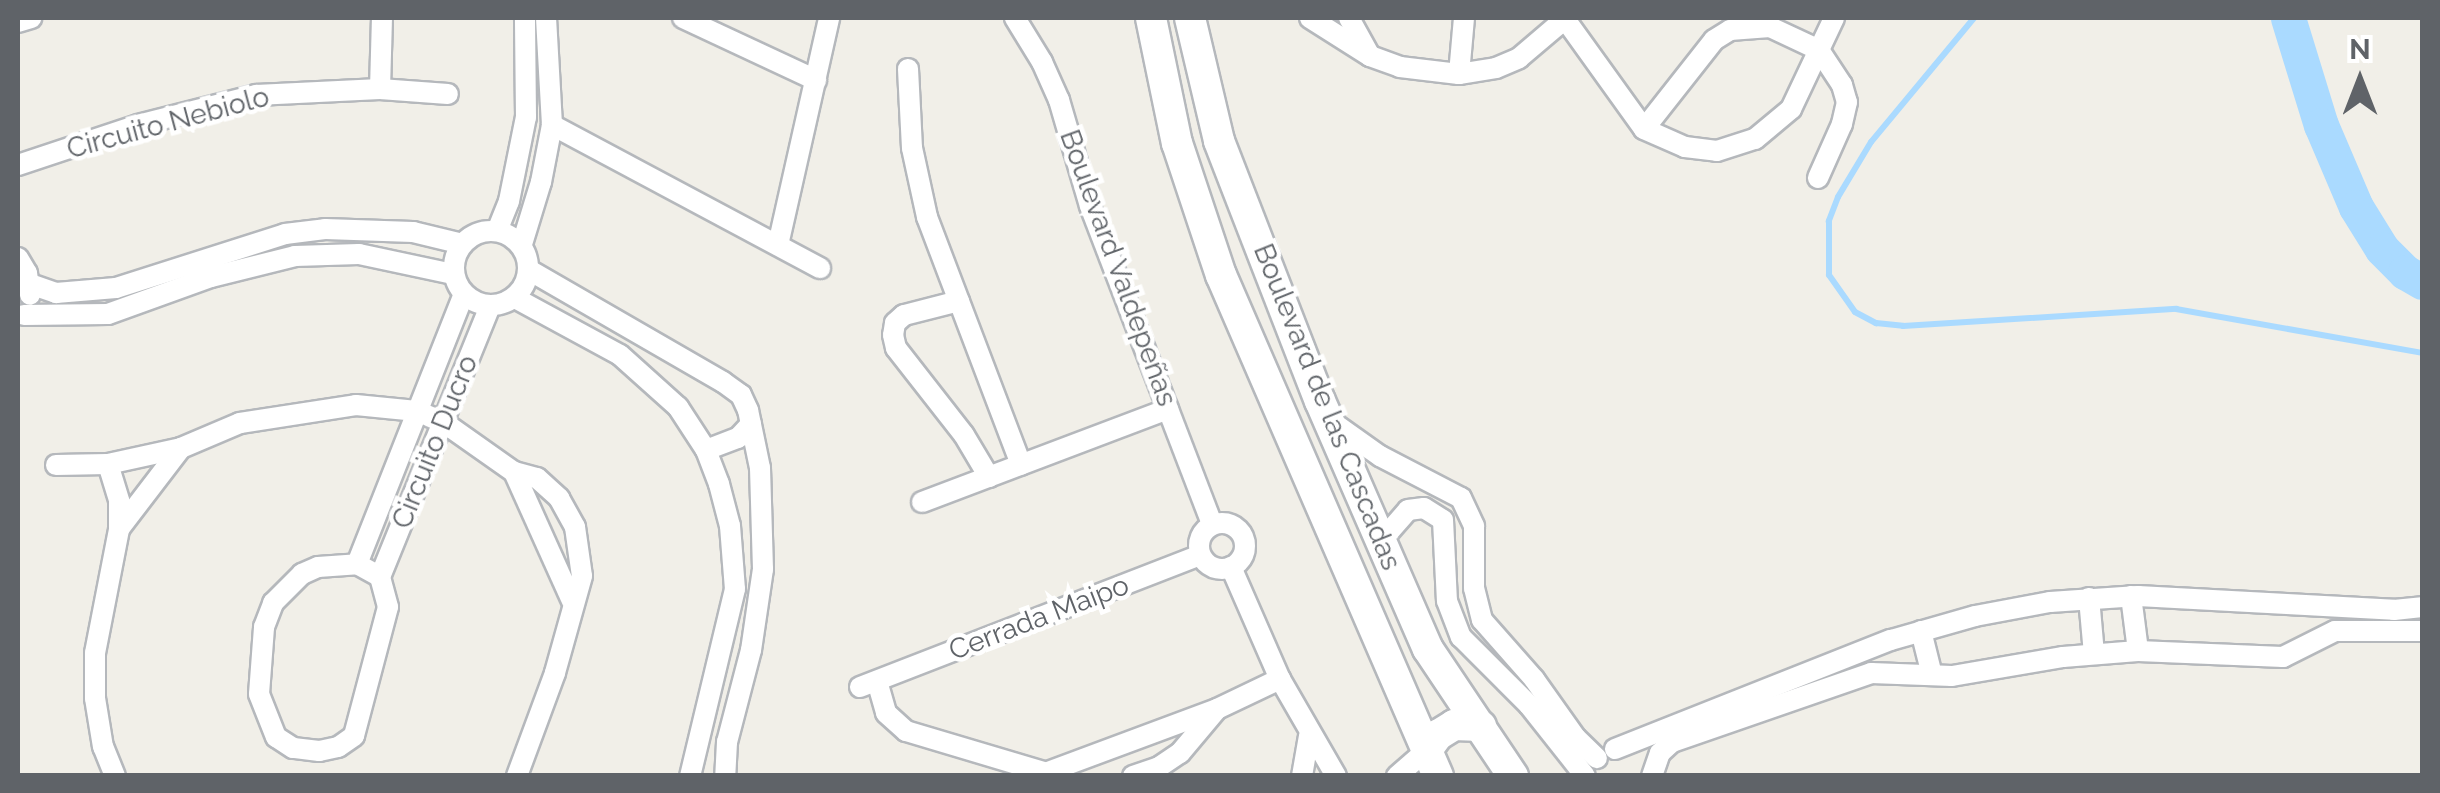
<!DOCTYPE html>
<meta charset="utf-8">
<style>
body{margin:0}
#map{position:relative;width:2440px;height:793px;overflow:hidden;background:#f1efe8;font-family:Raleway,sans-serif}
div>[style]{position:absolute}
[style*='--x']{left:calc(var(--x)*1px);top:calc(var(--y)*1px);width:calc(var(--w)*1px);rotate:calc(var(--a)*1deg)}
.stream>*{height:6px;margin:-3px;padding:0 3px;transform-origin:3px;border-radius:3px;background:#aadaff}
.river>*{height:35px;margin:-17.5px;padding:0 17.5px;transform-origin:17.5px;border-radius:17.5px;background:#aadaff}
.roads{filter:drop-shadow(2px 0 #b5b8bc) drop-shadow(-2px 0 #b5b8bc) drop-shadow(0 2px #b5b8bc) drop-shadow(0 -2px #b5b8bc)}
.minor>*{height:20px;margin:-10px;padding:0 10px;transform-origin:10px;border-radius:10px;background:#fff}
.minor>.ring{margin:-10px;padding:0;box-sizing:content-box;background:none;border:20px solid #fff;border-radius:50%}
.secondary>*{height:30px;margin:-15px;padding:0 15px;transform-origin:15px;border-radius:15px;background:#fff}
span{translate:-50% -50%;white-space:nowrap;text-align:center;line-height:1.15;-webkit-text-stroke:9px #fff;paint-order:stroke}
.street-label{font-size:28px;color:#5f6368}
.frame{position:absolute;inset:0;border:20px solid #5f6368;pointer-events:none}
.north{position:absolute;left:2310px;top:30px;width:100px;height:100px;-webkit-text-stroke:8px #fff;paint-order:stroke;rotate:0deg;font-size:28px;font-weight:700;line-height:40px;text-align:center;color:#5f6368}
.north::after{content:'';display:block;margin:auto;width:35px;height:45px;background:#5f6368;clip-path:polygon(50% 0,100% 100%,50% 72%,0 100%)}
</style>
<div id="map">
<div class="stream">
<div style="--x:1974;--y:18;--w:161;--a:129.7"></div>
<div style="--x:1871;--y:142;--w:64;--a:121"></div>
<div style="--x:1838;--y:197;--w:26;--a:111"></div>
<div style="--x:1829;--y:221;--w:54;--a:90"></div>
<div style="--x:1829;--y:275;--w:45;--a:54.9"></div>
<div style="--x:1855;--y:312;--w:24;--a:28"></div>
<div style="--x:1876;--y:323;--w:27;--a:6"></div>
<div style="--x:1903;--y:326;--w:274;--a:-3.6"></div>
<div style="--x:2176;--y:309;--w:250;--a:10.1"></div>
</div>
<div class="river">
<div style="--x:2288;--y:18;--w:112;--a:72.9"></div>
<div style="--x:2321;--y:125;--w:89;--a:66.9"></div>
<div style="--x:2356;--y:207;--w:49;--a:58.2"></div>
<div style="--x:2382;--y:249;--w:33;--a:45"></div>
<div style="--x:2405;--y:272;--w:20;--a:30"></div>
</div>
<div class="roads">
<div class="minor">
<div style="--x:683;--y:18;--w:147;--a:25"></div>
<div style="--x:1015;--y:18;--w:52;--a:58.5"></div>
<div style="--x:1042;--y:62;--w:42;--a:65.9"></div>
<div style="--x:1059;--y:100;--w:110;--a:73.7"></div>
<div style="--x:1090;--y:206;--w:341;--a:69"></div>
<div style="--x:1310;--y:18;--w:71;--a:32.3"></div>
<div style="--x:1370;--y:56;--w:32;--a:20"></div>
<div style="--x:1400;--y:67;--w:59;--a:6.8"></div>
<div style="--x:1459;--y:74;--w:37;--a:-9"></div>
<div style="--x:1496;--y:68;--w:25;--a:-23"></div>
<div style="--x:1519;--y:58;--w:62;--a:-40.4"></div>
<div style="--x:1349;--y:18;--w:43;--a:61.1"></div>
<div style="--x:1565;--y:19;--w:135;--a:54.3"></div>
<div style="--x:1644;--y:129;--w:45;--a:23.7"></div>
<div style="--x:1685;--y:147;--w:32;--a:7"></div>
<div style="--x:1717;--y:151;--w:40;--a:-18"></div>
<div style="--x:1755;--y:139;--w:47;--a:-39.8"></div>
<div style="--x:1791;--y:109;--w:101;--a:-64.7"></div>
<div style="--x:18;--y:22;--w:14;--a:-17"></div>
<div style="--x:908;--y:69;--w:79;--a:87.1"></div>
<div style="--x:912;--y:148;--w:71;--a:77.7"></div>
<div style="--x:927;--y:217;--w:265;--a:69.2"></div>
<div style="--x:1459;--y:74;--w:56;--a:-84.9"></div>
<div style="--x:380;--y:89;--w:71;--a:-88.4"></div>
<div style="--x:552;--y:125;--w:304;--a:28.1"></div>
<div style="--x:1644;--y:129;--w:113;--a:-51.8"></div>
<div style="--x:1714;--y:40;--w:19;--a:-32"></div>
<div style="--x:1730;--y:30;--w:40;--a:-4.3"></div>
<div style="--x:1770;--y:27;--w:54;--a:25.1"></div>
<div style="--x:1819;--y:50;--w:42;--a:56.7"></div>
<div style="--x:1842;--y:85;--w:18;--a:74"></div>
<div style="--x:1847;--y:102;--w:23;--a:103"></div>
<div style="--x:1842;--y:124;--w:59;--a:114"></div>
<div style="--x:18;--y:165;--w:126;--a:-18.4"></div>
<div style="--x:138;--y:125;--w:122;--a:-14.3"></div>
<div style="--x:256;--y:95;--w:124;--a:-2.8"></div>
<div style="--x:380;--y:89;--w:68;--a:4.2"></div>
<div class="ring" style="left:454px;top:231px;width:54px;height:54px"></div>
<div style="--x:497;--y:231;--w:32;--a:-68"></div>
<div style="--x:509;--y:201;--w:86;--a:-78.6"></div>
<div style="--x:526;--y:117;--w:99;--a:-90.6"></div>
<div style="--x:522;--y:244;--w:65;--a:-73"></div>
<div style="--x:541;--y:182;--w:58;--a:-79.1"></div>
<div style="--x:552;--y:125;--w:107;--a:-93.2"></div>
<div style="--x:778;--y:245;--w:233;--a:-77.3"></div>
<div style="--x:18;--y:258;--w:17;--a:59"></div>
<div style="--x:27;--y:273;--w:22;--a:82"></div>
<div style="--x:529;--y:270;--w:224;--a:30"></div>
<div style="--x:723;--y:382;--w:22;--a:36"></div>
<div style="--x:741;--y:395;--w:17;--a:65"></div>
<div style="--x:748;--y:410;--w:59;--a:78.3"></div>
<div style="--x:760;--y:468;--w:101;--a:88.3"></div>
<div style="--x:763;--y:569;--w:82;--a:98.4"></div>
<div style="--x:751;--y:650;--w:95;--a:104.6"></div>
<div style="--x:727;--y:742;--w:34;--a:93"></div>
<div style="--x:30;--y:284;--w:28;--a:19"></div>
<div style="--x:56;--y:293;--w:60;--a:-4.8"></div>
<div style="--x:116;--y:288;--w:177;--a:-17.7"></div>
<div style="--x:285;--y:234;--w:40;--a:-7.1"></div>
<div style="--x:325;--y:229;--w:88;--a:2"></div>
<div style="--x:413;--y:232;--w:51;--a:13.5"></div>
<div style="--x:515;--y:298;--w:119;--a:28.5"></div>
<div style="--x:620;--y:355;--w:78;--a:41.9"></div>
<div style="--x:678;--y:407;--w:51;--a:56.9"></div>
<div style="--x:706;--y:450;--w:36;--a:69"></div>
<div style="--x:719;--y:484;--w:43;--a:75.3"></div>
<div style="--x:730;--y:526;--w:63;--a:85.5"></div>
<div style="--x:735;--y:589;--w:192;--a:103.5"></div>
<div style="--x:959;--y:301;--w:57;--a:165.7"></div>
<div style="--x:904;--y:315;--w:12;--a:138"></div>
<div style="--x:895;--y:323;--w:12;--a:99"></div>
<div style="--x:893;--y:335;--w:13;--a:77"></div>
<div style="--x:896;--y:348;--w:110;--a:52"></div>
<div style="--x:964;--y:435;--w:49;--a:59.2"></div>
<div style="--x:24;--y:315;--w:84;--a:-0.7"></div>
<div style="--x:108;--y:314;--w:109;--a:-19.8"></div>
<div style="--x:211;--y:277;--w:87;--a:-14"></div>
<div style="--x:295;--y:256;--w:64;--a:-1.8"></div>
<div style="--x:359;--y:254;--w:96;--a:12"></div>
<div style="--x:1332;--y:422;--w:59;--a:35.3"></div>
<div style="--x:1380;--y:456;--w:91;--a:27.4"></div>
<div style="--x:1461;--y:498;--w:31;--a:65"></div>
<div style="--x:1474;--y:526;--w:62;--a:90"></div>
<div style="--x:1474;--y:588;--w:33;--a:76"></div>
<div style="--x:1482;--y:620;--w:79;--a:48.6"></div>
<div style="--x:1534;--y:679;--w:72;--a:54.6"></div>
<div style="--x:1576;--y:738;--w:29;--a:44"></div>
<div style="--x:706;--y:450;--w:34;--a:-21"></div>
<div style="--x:738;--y:438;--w:19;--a:-47"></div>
<div style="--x:108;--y:464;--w:39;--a:73"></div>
<div style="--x:119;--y:501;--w:28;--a:90"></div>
<div style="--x:56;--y:465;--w:52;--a:-1.1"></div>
<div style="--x:108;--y:464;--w:75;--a:-12.4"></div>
<div style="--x:514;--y:472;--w:141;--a:65.8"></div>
<div style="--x:922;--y:502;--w:263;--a:-20.7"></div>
<div class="ring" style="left:1199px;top:523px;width:26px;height:26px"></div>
<div style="--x:1381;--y:541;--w:41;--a:-48.9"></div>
<div style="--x:1408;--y:510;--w:16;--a:-7"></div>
<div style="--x:1424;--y:508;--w:22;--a:32"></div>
<div style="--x:1443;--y:520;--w:81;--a:87.2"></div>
<div style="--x:1447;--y:601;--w:39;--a:69"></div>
<div style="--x:1461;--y:637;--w:96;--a:45"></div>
<div style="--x:1529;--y:705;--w:90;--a:51.7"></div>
<div style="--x:357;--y:564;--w:26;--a:29"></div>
<div style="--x:380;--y:577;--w:31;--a:75"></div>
<div style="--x:388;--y:607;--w:133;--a:104.8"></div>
<div style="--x:354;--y:736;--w:19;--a:145"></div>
<div style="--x:338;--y:747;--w:19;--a:168"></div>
<div style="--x:319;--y:751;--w:26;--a:-173"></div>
<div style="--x:293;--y:748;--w:20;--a:-147"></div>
<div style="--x:276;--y:737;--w:46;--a:-111.6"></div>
<div style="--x:259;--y:694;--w:67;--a:-85.7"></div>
<div style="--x:264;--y:627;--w:26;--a:-69"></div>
<div style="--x:273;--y:603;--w:41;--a:-45"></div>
<div style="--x:302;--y:574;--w:17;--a:-24"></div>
<div style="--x:318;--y:567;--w:39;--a:-4"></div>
<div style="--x:357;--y:564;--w:290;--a:-68.4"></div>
<div style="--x:1231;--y:567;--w:122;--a:66.4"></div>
<div style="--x:1280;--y:679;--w:112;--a:60"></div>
<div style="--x:380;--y:577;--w:292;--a:-67.9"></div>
<div style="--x:2131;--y:596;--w:55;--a:82.7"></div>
<div style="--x:2089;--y:598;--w:56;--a:84.9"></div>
<div style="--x:1921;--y:631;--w:45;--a:76"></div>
<div style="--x:877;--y:681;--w:33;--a:74"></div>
<div style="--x:886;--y:713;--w:27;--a:42"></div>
<div style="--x:906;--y:731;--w:158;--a:16.6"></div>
<div style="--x:860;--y:687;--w:365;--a:-21.2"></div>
<div style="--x:1615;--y:749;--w:297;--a:-21.6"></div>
<div style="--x:1891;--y:640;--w:87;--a:-15.9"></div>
<div style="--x:1975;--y:616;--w:76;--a:-10.6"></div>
<div style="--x:2050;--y:602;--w:88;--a:-3.9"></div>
<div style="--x:2138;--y:596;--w:256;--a:3.1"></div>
<div style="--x:2394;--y:610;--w:28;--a:-6"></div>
<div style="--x:1045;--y:773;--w:184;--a:-20.4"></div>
<div style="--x:115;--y:776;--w:31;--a:-112"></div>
<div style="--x:103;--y:747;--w:50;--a:-99.3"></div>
<div style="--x:95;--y:698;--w:45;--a:-90"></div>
<div style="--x:95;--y:653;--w:126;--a:-79"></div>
<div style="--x:119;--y:529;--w:102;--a:-52.6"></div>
<div style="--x:181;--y:448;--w:64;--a:-23"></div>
<div style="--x:240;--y:423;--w:117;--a:-8.8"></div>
<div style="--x:356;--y:405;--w:61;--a:5.6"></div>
<div style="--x:417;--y:411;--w:28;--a:23"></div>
<div style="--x:443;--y:422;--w:87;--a:35.2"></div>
<div style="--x:514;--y:472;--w:24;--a:15"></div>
<div style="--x:537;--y:478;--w:30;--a:42"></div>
<div style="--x:559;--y:498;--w:33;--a:61"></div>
<div style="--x:575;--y:527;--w:49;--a:81.9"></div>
<div style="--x:582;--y:576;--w:101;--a:105.6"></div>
<div style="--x:555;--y:673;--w:110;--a:110.3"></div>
<div style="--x:1133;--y:776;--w:28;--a:-19"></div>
<div style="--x:1159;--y:767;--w:25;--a:-34"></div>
<div style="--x:1180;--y:753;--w:57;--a:-49.9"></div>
<div style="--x:1217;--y:709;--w:70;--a:-25.5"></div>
<div style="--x:1302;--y:776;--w:41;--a:-80.1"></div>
<div style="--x:1397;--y:776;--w:40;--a:-41"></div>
<div style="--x:1652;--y:776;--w:24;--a:-71"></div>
<div style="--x:1660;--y:753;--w:16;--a:-43"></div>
<div style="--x:1672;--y:742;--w:211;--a:-19.1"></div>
<div style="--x:1871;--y:673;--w:81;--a:2.1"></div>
<div style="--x:1952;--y:676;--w:113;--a:-9.7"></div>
<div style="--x:2063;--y:657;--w:75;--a:-4.6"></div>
<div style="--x:2138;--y:651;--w:145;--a:2.4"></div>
<div style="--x:2283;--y:657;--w:58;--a:-26.6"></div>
<div style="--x:2335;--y:631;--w:87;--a:0"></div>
</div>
<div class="secondary">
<div style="--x:1151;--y:18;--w:128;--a:78.3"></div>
<div style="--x:1177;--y:143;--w:139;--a:71.6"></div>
<div style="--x:1221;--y:275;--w:546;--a:66.58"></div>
<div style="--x:1190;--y:18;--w:126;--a:76.7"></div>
<div style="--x:1219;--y:141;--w:279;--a:68.8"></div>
<div style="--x:1320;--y:401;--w:270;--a:66.5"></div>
<div style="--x:1428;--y:649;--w:153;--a:56.2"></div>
<div style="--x:1427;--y:750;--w:19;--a:-54"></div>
<div style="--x:1438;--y:735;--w:19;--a:-32"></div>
<div style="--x:1454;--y:725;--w:27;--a:2"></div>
</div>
</div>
<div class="street-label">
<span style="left:168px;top:123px;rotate:-15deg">Circuito Nebiolo</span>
<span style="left:1118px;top:268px;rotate:70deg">Boulevard Valdepeñas</span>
<span style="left:1327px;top:407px;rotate:68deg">Boulevard de las Cascadas</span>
<span style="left:435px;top:442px;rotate:-68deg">Circuito Ducro</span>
<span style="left:1039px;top:618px;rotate:-21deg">Cerrada Maipo</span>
</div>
<div class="frame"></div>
<div class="north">N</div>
</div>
